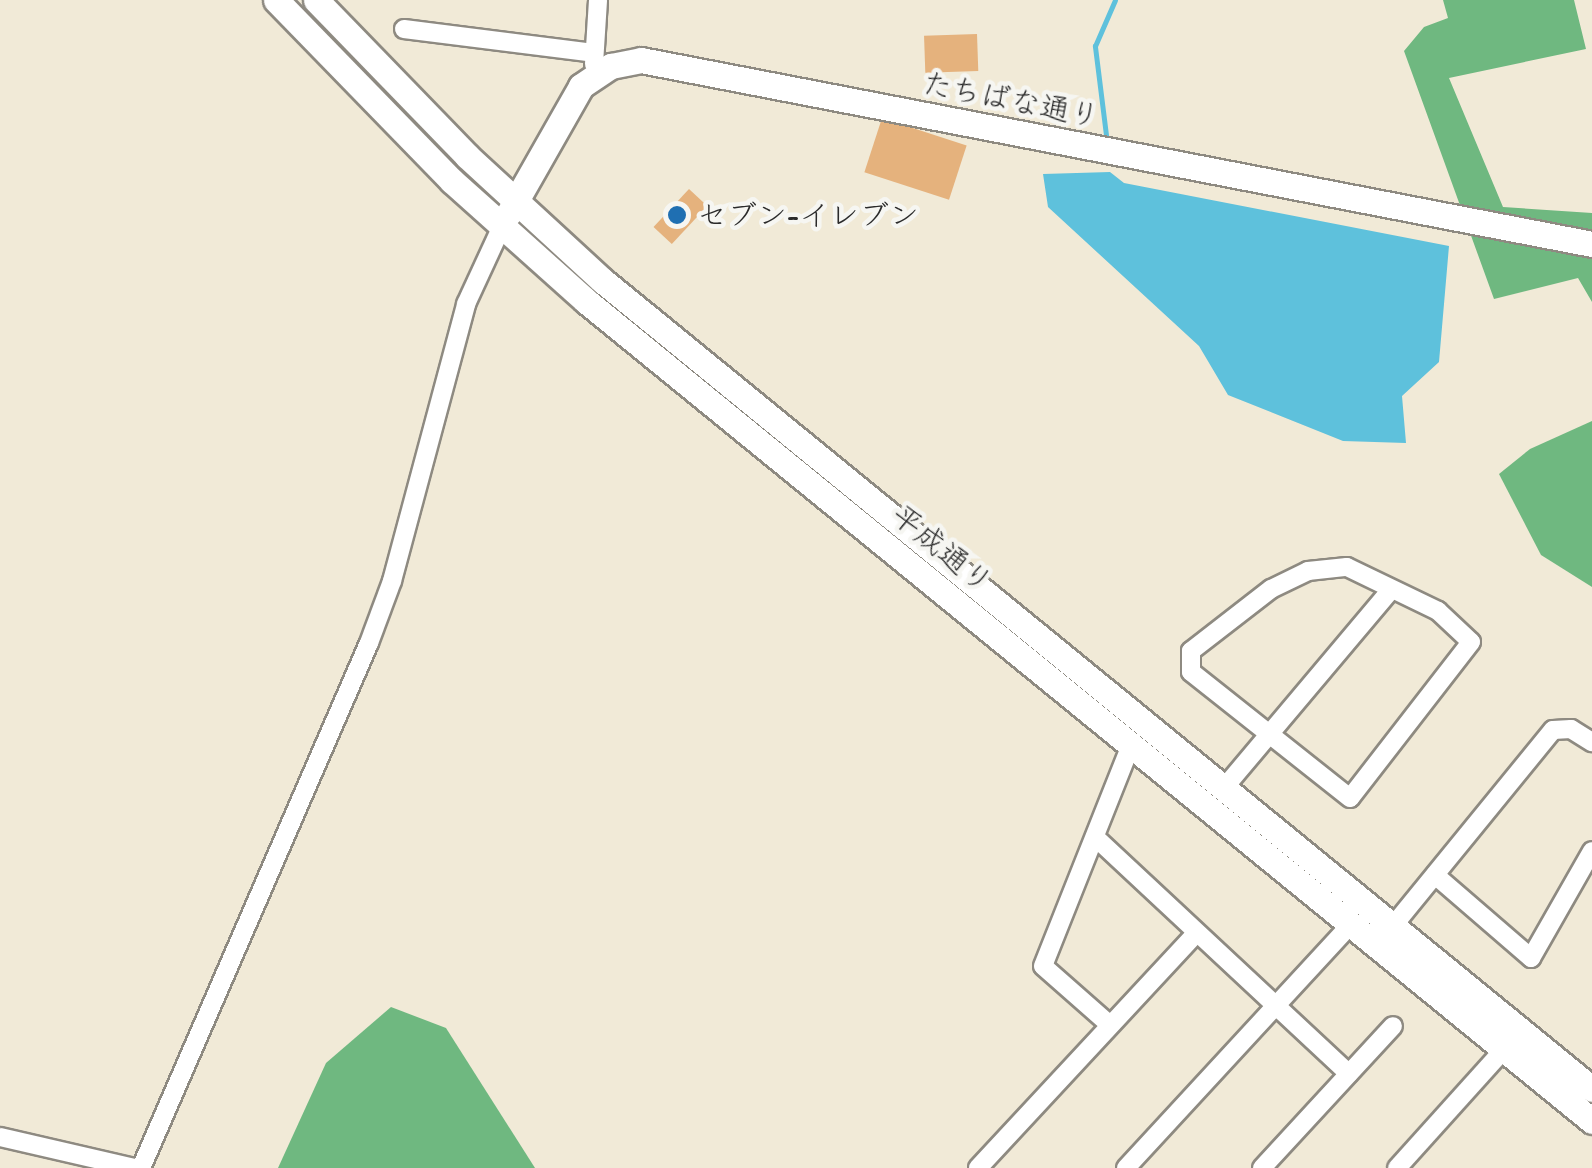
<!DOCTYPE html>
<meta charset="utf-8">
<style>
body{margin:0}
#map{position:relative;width:1592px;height:1168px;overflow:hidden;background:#f1ead7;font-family:Itim,"Klee One",sans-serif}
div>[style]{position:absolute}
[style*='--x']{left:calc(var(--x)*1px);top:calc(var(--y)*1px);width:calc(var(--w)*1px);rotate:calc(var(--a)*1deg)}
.forest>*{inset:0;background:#6fb880}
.water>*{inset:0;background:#5ec1dc}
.stream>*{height:5px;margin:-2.5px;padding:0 2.5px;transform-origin:2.5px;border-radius:2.5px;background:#5ec1dc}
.building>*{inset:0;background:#e5b27d;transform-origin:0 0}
.roads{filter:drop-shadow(2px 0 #8e8a81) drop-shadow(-2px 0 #8e8a81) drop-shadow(0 2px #8e8a81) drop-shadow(0 -2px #8e8a81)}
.street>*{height:18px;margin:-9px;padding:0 9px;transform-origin:9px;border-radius:9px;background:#fff}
.secondary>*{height:25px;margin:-12.5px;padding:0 12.5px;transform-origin:12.5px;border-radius:12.5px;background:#fff}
.dots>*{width:28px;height:28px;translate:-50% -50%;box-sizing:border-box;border:5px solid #f6f6f2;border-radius:50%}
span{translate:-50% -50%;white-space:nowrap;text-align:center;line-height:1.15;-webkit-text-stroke:9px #f6f6f2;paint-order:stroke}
.street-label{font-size:30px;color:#2b2b2b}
.poi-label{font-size:30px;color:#2b2b2b}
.left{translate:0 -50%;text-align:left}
</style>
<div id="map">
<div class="forest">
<div style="clip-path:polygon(1443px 0,1574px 0,1586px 49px,1449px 78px,1503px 207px,1592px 213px,1592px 302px,1578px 278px,1494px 299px,1404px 51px,1424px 27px,1448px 18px)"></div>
<div style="clip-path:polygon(1592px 421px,1592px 587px,1541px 555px,1499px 474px,1530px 449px)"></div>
<div style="clip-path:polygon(391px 1007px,446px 1028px,535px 1168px,278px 1168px,326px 1063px)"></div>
</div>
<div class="water">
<div style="clip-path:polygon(1110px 172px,1124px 183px,1449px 246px,1439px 362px,1402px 396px,1406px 443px,1343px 441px,1228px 395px,1199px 346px,1048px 207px,1043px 174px)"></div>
</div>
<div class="stream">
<div style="--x:1107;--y:143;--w:98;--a:-97.1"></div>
<div style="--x:1095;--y:46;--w:50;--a:-66.5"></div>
</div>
<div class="building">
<div style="left:977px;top:34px;width:37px;height:53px;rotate:88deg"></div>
<div style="left:882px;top:118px;width:89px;height:57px;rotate:18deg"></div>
<div style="left:689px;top:189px;width:25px;height:52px;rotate:43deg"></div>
</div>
<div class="roads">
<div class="street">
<div style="--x:404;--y:29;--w:191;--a:7.2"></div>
<div style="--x:594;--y:64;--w:64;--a:-86.4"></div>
<div style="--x:1347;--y:567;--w:101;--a:25.8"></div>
<div style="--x:1438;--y:611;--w:45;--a:43.2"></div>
<div style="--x:1471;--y:642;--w:197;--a:127.8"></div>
<div style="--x:1350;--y:798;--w:203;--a:-141.6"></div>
<div style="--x:1191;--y:672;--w:21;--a:-90"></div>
<div style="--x:1191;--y:651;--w:101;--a:-37.8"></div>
<div style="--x:1271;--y:589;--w:41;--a:-25.9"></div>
<div style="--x:1308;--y:571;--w:39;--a:-6"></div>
<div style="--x:1224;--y:788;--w:259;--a:-49.9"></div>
<div style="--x:1095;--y:837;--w:347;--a:43"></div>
<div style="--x:1435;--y:875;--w:127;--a:40.8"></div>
<div style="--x:1531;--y:958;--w:123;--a:-60.3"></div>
<div style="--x:1393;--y:926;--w:253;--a:-50.8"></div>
<div style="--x:1553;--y:730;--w:18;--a:-3"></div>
<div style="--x:1571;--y:729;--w:25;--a:32"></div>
<div style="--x:1110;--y:1025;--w:89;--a:-138.6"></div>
<div style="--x:1043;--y:966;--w:238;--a:-68.3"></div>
<div style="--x:0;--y:1137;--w:138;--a:13"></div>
<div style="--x:141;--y:1168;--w:572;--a:-66.53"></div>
<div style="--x:369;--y:643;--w:66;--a:-69.6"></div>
<div style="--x:392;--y:581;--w:287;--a:-75"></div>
<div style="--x:466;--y:304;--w:86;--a:-65.2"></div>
<div style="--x:978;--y:1168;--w:321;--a:-47.1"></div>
<div style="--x:1126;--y:1168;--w:332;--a:-47.3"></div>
<div style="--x:1262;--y:1168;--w:193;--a:-47.3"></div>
<div style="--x:1397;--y:1168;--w:160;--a:-48"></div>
</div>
<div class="secondary">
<div style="--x:276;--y:0;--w:252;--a:45.8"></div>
<div style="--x:452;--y:181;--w:180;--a:41.8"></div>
<div style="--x:586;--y:301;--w:1298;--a:39.18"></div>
<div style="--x:316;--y:0;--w:217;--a:45.9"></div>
<div style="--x:467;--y:156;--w:185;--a:42.6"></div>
<div style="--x:603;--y:281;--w:1277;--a:39.25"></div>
<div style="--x:509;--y:213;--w:146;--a:-60.4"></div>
<div style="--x:581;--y:86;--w:36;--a:-34"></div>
<div style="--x:611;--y:66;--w:31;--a:-11"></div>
<div style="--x:641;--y:60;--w:969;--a:10.95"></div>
</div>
</div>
<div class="dots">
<div style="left:677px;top:215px;background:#1f6fb2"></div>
</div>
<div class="street-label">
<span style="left:1011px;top:100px;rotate:11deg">たちばな通り</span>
<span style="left:942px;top:549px;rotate:39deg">平成通り</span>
</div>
<div class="poi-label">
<span class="left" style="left:697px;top:215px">セブン-イレブン</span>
</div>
</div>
